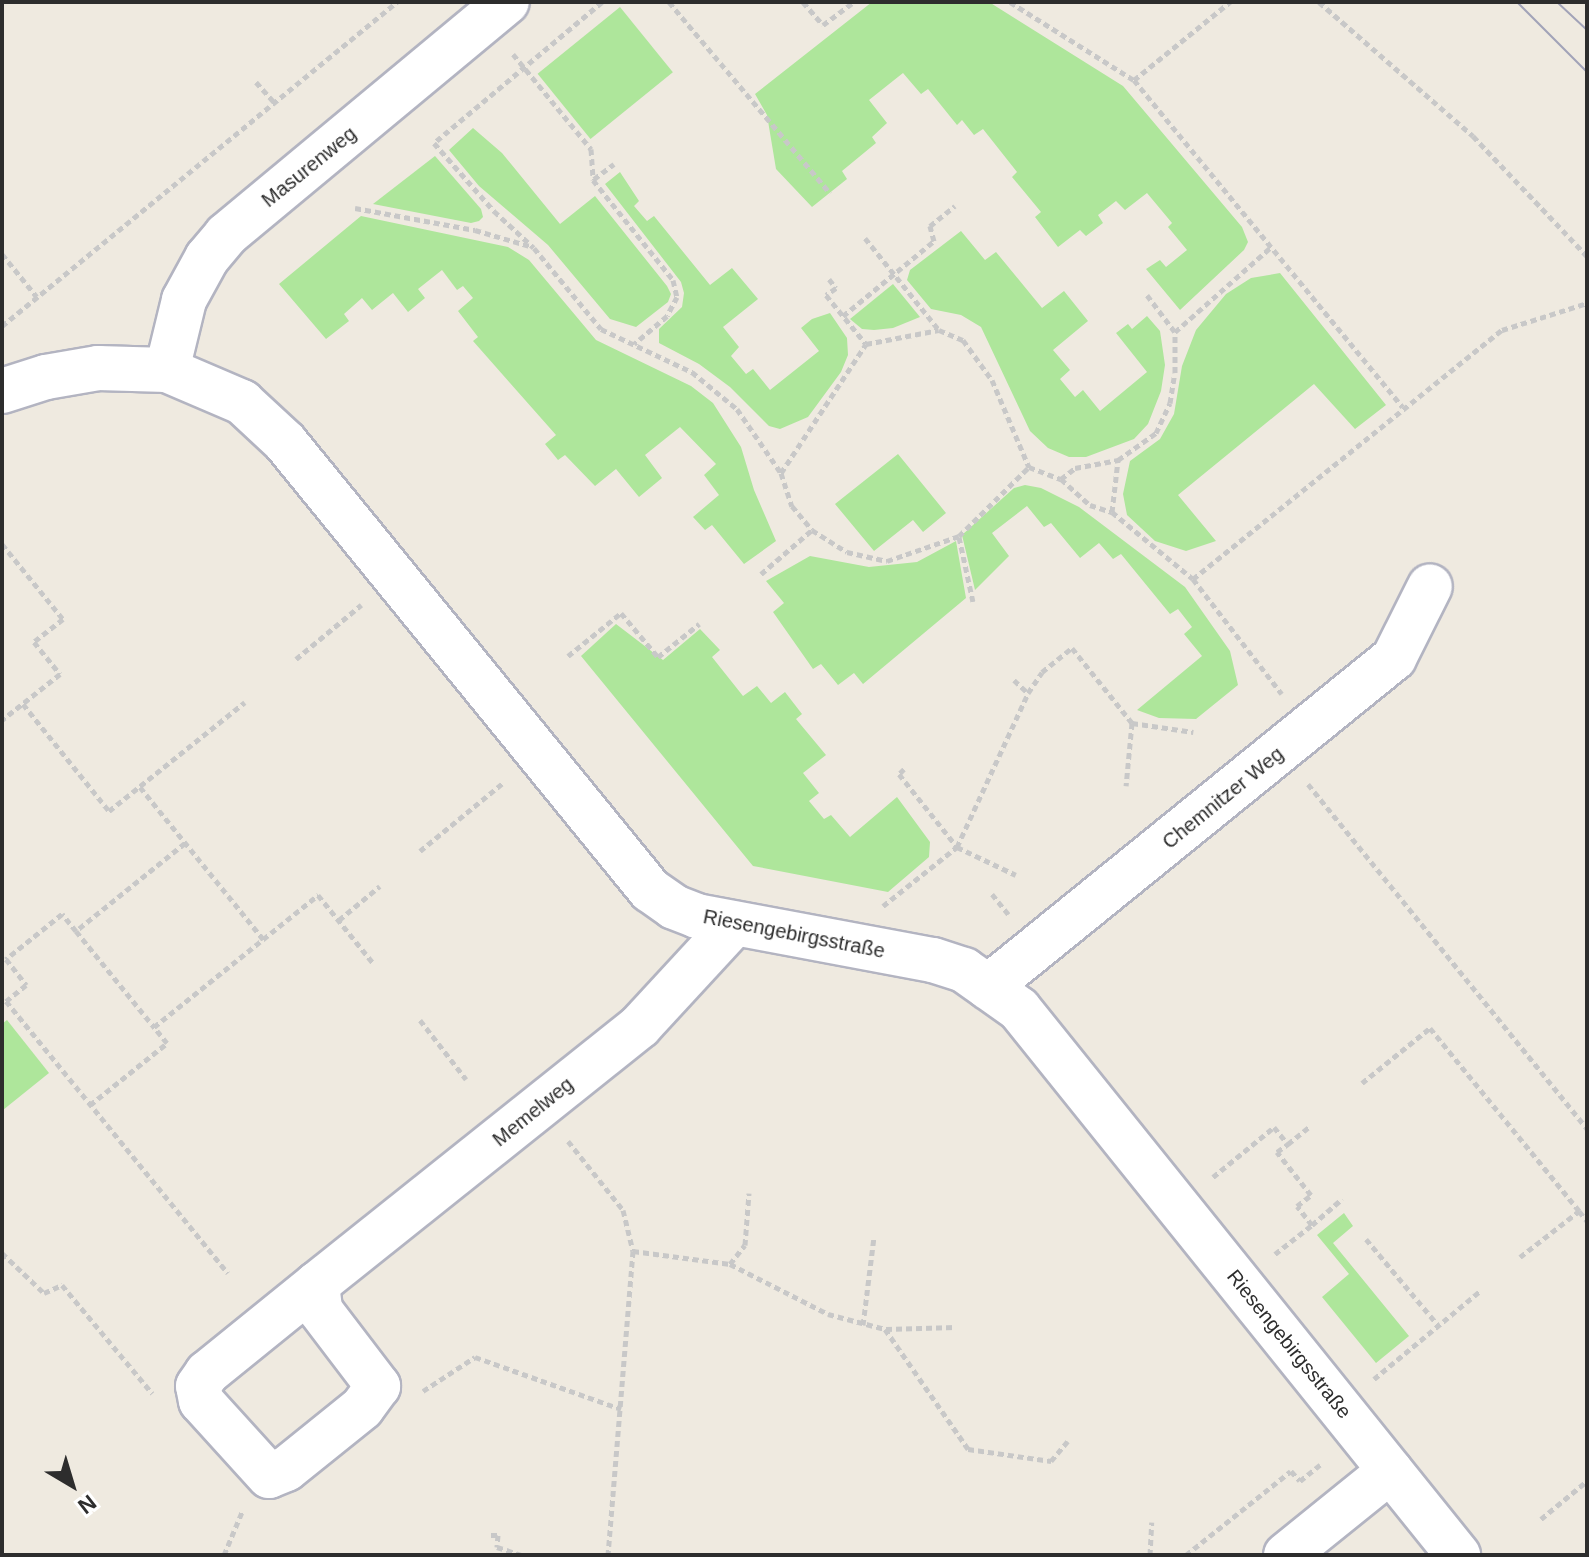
<!DOCTYPE html>
<meta charset="utf-8">
<style>
body{margin:0}
#map{position:relative;width:1589px;height:1557px;overflow:hidden;background:#efeae0;font-family:Helvetica,sans-serif}
div>[style]{position:absolute}
[style*='--x']{left:calc(var(--x)*1px);top:calc(var(--y)*1px);width:calc(var(--w)*1px);rotate:calc(var(--a)*1deg)}
.green>*{inset:0;background:#aee69b;transform-origin:0 0}
.path>*{height:5px;margin-top:-2.5px;transform-origin:0;background:repeating-linear-gradient(90deg,#c8c8c8 0 6px,transparent 0 10px)}
.roads{filter:drop-shadow(2px 0 #b3b4c1) drop-shadow(-2px 0 #b3b4c1) drop-shadow(0 2px #b3b4c1) drop-shadow(0 -2px #b3b4c1)}
.minor>*{height:44px;margin:-22px;padding:0 22px;transform-origin:22px;border-radius:22px;background:#fff}
.tram>*{height:2px;margin:-1px;padding:0 1px;transform-origin:1px;border-radius:1px;background:#a2a3b8}
span{translate:-50% -50%;white-space:nowrap;text-align:center;line-height:1.15;-webkit-text-stroke:8px #fff;paint-order:stroke}
.street-label{font-size:20px;color:#2d2d2d}
.frame{position:absolute;inset:0;border:4px solid #2d2d2d;pointer-events:none}
.north{position:absolute;left:32px;top:1445px;width:80px;height:80px;-webkit-text-stroke:6px #fff;paint-order:stroke;rotate:142deg;font-size:22px;font-weight:700;line-height:32px;text-align:center;color:#2d2d2d}
.north::after{content:'';display:block;margin:auto;width:28px;height:36px;background:#2d2d2d;clip-path:polygon(50% 0,100% 100%,50% 72%,0 100%)}
</style>
<div id="map">
<div class="green">
<div style="clip-path:polygon(872px 2px,989px 2px,1123px 86px,1242px 227px,1248px 242px,1244px 250px,1180px 310px,1146px 269px,1160px 260px,1166px 267px,1187px 250px,1168px 227px,1172px 223px,1147px 193px,1125px 210px,1116px 201px,1098px 215px,1103px 223px,1086px 236px,1080px 230px,1058px 247px,1035px 217px,1041px 212px,1012px 177px,1017px 172px,983px 129px,974px 135px,962px 120px,957px 125px,928px 89px,921px 94px,903px 73px,869px 100px,887px 123px,872px 137px,876px 143px,842px 171px,847px 179px,812px 207px,776px 169px,767px 115px,755px 94px)"></div>
<div style="left:620px;top:7px;width:84px;height:106px;rotate:51deg"></div>
<div style="clip-path:polygon(473px 128px,502px 153px,560px 224px,595px 196px,667px 286px,671px 294px,668px 302px,636px 327px,610px 319px,548px 245px,479px 186px,449px 150px)"></div>
<div style="clip-path:polygon(435px 156px,481px 209px,483px 217px,479px 221px,471px 223px,373px 204px)"></div>
<div style="clip-path:polygon(620px 172px,639px 201px,634px 206px,647px 221px,654px 216px,710px 285px,732px 268px,758px 299px,723px 327px,739px 347px,731px 356px,746px 374px,753px 369px,770px 390px,819px 351px,801px 328px,812px 319px,830px 313px,847px 338px,848px 355px,841px 372px,808px 417px,780px 429px,769px 426px,730px 387px,699px 364px,659px 343px,659px 329px,682px 307px,684px 293px,681px 282px,605px 184px)"></div>
<div style="clip-path:polygon(361px 216px,508px 247px,529px 260px,596px 340px,691px 386px,713px 403px,741px 447px,754px 490px,776px 541px,744px 564px,712px 525px,705px 530px,693px 517px,719px 495px,704px 475px,716px 464px,680px 427px,645px 455px,662px 478px,639px 497px,616px 469px,595px 486px,565px 455px,558px 460px,545px 444px,556px 435px,473px 341px,478px 337px,458px 311px,473px 298px,463px 286px,457px 290px,442px 270px,418px 289px,425px 298px,408px 312px,393px 293px,372px 310px,362px 298px,344px 314px,349px 321px,326px 339px,279px 284px)"></div>
<div style="clip-path:polygon(961px 231px,985px 260px,996px 252px,1042px 308px,1064px 291px,1088px 321px,1053px 350px,1070px 370px,1060px 379px,1075px 397px,1083px 390px,1100px 411px,1147px 372px,1116px 333px,1128px 324px,1132px 329px,1147px 316px,1160px 331px,1165px 365px,1161px 391px,1148px 424px,1134px 439px,1086px 457px,1069px 457px,1048px 448px,1030px 431px,981px 327px,961px 315px,931px 309px,907px 280px,910px 270px)"></div>
<div style="clip-path:polygon(1280px 273px,1386px 405px,1355px 429px,1314px 384px,1178px 495px,1216px 541px,1186px 551px,1155px 541px,1127px 515px,1123px 494px,1130px 461px,1160px 439px,1174px 414px,1182px 366px,1196px 330px,1226px 294px,1251px 278px)"></div>
<div style="clip-path:polygon(893px 284px,920px 317px,893px 328px,874px 330px,862px 329px,850px 319px)"></div>
<div style="clip-path:polygon(898px 454px,946px 513px,923px 532px,913px 520px,874px 551px,835px 504px)"></div>
<div style="clip-path:polygon(1025px 485px,1041px 488px,1079px 507px,1185px 587px,1230px 651px,1238px 685px,1196px 719px,1159px 718px,1137px 710px,1202px 656px,1184px 634px,1192px 627px,1178px 609px,1170px 614px,1121px 554px,1113px 559px,1099px 543px,1080px 558px,1051px 523px,1044px 527px,1027px 506px,992px 533px,1009px 556px,975px 590px,962px 535px,1014px 488px)"></div>
<div style="clip-path:polygon(956px 541px,966px 598px,863px 684px,854px 673px,838px 685px,821px 664px,813px 669px,773px 612px,784px 603px,766px 581px,810px 556px,869px 567px,917px 562px)"></div>
<div style="clip-path:polygon(616px 624px,663px 660px,700px 629px,720px 650px,712px 657px,743px 696px,757px 686px,771px 703px,785px 692px,802px 714px,796px 719px,826px 755px,803px 773px,819px 793px,809px 801px,824px 819px,831px 815px,850px 837px,897px 797px,930px 842px,929px 857px,888px 892px,753px 866px,581px 656px)"></div>
<div style="clip-path:polygon(7px 1020px,49px 1073px,3px 1110px,2px 1024px)"></div>
<div style="clip-path:polygon(1344px 1213px,1353px 1226px,1333px 1243px,1409px 1336px,1376px 1363px,1322px 1297px,1349px 1274px,1317px 1235px)"></div>
</div>
<div class="path">
<div style="--x:602;--y:2;--w:219;--a:140"></div>
<div style="--x:434;--y:143;--w:91;--a:48.6"></div>
<div style="--x:494;--y:211;--w:54;--a:42.8"></div>
<div style="--x:534;--y:248;--w:105;--a:50.4"></div>
<div style="--x:601;--y:329;--w:101;--a:25.3"></div>
<div style="--x:692;--y:372;--w:58;--a:39.4"></div>
<div style="--x:737;--y:409;--w:78;--a:55.5"></div>
<div style="--x:781;--y:473;--w:35;--a:72"></div>
<div style="--x:792;--y:506;--w:31;--a:50"></div>
<div style="--x:812;--y:530;--w:41;--a:32.2"></div>
<div style="--x:847;--y:552;--w:41;--a:12.7"></div>
<div style="--x:887;--y:561;--w:76;--a:-19.1"></div>
<div style="--x:959;--y:536;--w:98;--a:-44.6"></div>
<div style="--x:669;--y:2;--w:250;--a:49.9"></div>
<div style="--x:803;--y:2;--w:30;--a:49"></div>
<div style="--x:823;--y:25;--w:38;--a:-37"></div>
<div style="--x:1010;--y:2;--w:146;--a:32.2"></div>
<div style="--x:1134;--y:80;--w:423;--a:50.6"></div>
<div style="--x:1319;--y:2;--w:204;--a:41"></div>
<div style="--x:1473;--y:136;--w:166;--a:46.5"></div>
<div style="--x:513;--y:54;--w:123;--a:50.6"></div>
<div style="--x:591;--y:149;--w:31;--a:86"></div>
<div style="--x:593;--y:180;--w:128;--a:51.3"></div>
<div style="--x:673;--y:280;--w:17;--a:77"></div>
<div style="--x:677;--y:297;--w:21;--a:118"></div>
<div style="--x:667;--y:316;--w:43;--a:139.7"></div>
<div style="--x:1134;--y:80;--w:124;--a:-39.1"></div>
<div style="--x:256;--y:82;--w:27;--a:48"></div>
<div style="--x:594;--y:179;--w:25;--a:-37"></div>
<div style="--x:355;--y:208;--w:122;--a:10.4"></div>
<div style="--x:475;--y:230;--w:60;--a:16.3"></div>
<div style="--x:865;--y:238;--w:118;--a:51.2"></div>
<div style="--x:939;--y:330;--w:26;--a:23"></div>
<div style="--x:963;--y:340;--w:49;--a:54.1"></div>
<div style="--x:992;--y:380;--w:95;--a:67"></div>
<div style="--x:1029;--y:467;--w:34;--a:21"></div>
<div style="--x:1061;--y:479;--w:39;--a:42"></div>
<div style="--x:1090;--y:505;--w:23;--a:18"></div>
<div style="--x:1112;--y:512;--w:105;--a:39.6"></div>
<div style="--x:1193;--y:579;--w:145;--a:52.3"></div>
<div style="--x:2;--y:254;--w:55;--a:50.9"></div>
<div style="--x:829;--y:279;--w:11;--a:52"></div>
<div style="--x:836;--y:288;--w:12;--a:145"></div>
<div style="--x:826;--y:295;--w:63;--a:50.8"></div>
<div style="--x:1147;--y:295;--w:46;--a:52.9"></div>
<div style="--x:843;--y:316;--w:118;--a:-39.5"></div>
<div style="--x:934;--y:241;--w:16;--a:-105"></div>
<div style="--x:930;--y:226;--w:32;--a:-39"></div>
<div style="--x:2;--y:326;--w:511;--a:-39.36"></div>
<div style="--x:781;--y:473;--w:154;--a:-56.6"></div>
<div style="--x:866;--y:344;--w:74;--a:-10.9"></div>
<div style="--x:1061;--y:479;--w:18;--a:-38"></div>
<div style="--x:1075;--y:468;--w:44;--a:-10.5"></div>
<div style="--x:1118;--y:460;--w:47;--a:-35.4"></div>
<div style="--x:1156;--y:433;--w:33;--a:-65"></div>
<div style="--x:1170;--y:403;--w:30;--a:-81"></div>
<div style="--x:1175;--y:373;--w:41;--a:-90"></div>
<div style="--x:1175;--y:332;--w:128;--a:-41.5"></div>
<div style="--x:1112;--y:512;--w:52;--a:-83.4"></div>
<div style="--x:959;--y:537;--w:66;--a:77.8"></div>
<div style="--x:2;--y:544;--w:97;--a:50.9"></div>
<div style="--x:63;--y:619;--w:37;--a:142"></div>
<div style="--x:34;--y:642;--w:41;--a:50.9"></div>
<div style="--x:60;--y:674;--w:74;--a:141.6"></div>
<div style="--x:761;--y:574;--w:67;--a:-40.8"></div>
<div style="--x:1193;--y:579;--w:397;--a:-38.9"></div>
<div style="--x:1502;--y:330;--w:89;--a:-17.6"></div>
<div style="--x:568;--y:656;--w:68;--a:-39.1"></div>
<div style="--x:621;--y:613;--w:57;--a:49.9"></div>
<div style="--x:658;--y:657;--w:53;--a:-38.8"></div>
<div style="--x:296;--y:659;--w:85;--a:-39.7"></div>
<div style="--x:1014;--y:680;--w:19;--a:43"></div>
<div style="--x:23;--y:704;--w:137;--a:51.2"></div>
<div style="--x:109;--y:811;--w:174;--a:-38.7"></div>
<div style="--x:1132;--y:723;--w:62;--a:8.4"></div>
<div style="--x:904;--y:769;--w:7;--a:135"></div>
<div style="--x:899;--y:774;--w:93;--a:51.5"></div>
<div style="--x:957;--y:847;--w:65;--a:25.4"></div>
<div style="--x:1308;--y:784;--w:444;--a:51"></div>
<div style="--x:140;--y:787;--w:196;--a:51"></div>
<div style="--x:185;--y:843;--w:140;--a:141.1"></div>
<div style="--x:76;--y:931;--w:22;--a:-129"></div>
<div style="--x:62;--y:914;--w:72;--a:141.2"></div>
<div style="--x:6;--y:959;--w:33;--a:52"></div>
<div style="--x:26;--y:985;--w:26;--a:141"></div>
<div style="--x:6;--y:1001;--w:351;--a:50.8"></div>
<div style="--x:420;--y:851;--w:109;--a:-39.4"></div>
<div style="--x:992;--y:894;--w:26;--a:51"></div>
<div style="--x:883;--y:906;--w:95;--a:-38.6"></div>
<div style="--x:957;--y:847;--w:170;--a:-65.2"></div>
<div style="--x:1028;--y:693;--w:25;--a:-56"></div>
<div style="--x:1042;--y:672;--w:38;--a:-39"></div>
<div style="--x:1072;--y:648;--w:96;--a:51.3"></div>
<div style="--x:1132;--y:723;--w:63;--a:95.4"></div>
<div style="--x:339;--y:920;--w:53;--a:-39.7"></div>
<div style="--x:76;--y:931;--w:124;--a:50.9"></div>
<div style="--x:420;--y:1020;--w:75;--a:52.1"></div>
<div style="--x:1362;--y:1083;--w:87;--a:-39"></div>
<div style="--x:1430;--y:1028;--w:236;--a:50.8"></div>
<div style="--x:90;--y:1105;--w:99;--a:-38.8"></div>
<div style="--x:167;--y:1043;--w:21;--a:-129"></div>
<div style="--x:154;--y:1027;--w:211;--a:-38.8"></div>
<div style="--x:318;--y:895;--w:87;--a:51"></div>
<div style="--x:568;--y:1141;--w:88;--a:51.4"></div>
<div style="--x:623;--y:1210;--w:42;--a:76.3"></div>
<div style="--x:633;--y:1251;--w:305;--a:94.7"></div>
<div style="--x:1213;--y:1177;--w:79;--a:-39.3"></div>
<div style="--x:1274;--y:1127;--w:22;--a:51"></div>
<div style="--x:1288;--y:1144;--w:28;--a:-39"></div>
<div style="--x:1312;--y:1225;--w:40;--a:-41"></div>
<div style="--x:1366;--y:1239;--w:112;--a:50.1"></div>
<div style="--x:633;--y:1251;--w:98;--a:7.6"></div>
<div style="--x:730;--y:1264;--w:110;--a:27"></div>
<div style="--x:828;--y:1314;--w:59;--a:14.7"></div>
<div style="--x:885;--y:1329;--w:146;--a:55.3"></div>
<div style="--x:968;--y:1449;--w:84;--a:8.2"></div>
<div style="--x:1051;--y:1461;--w:26;--a:-50"></div>
<div style="--x:2;--y:1253;--w:58;--a:43.6"></div>
<div style="--x:44;--y:1293;--w:20;--a:-24"></div>
<div style="--x:62;--y:1285;--w:141;--a:50.2"></div>
<div style="--x:1275;--y:1254;--w:47;--a:-38.1"></div>
<div style="--x:1312;--y:1225;--w:24;--a:-128"></div>
<div style="--x:1297;--y:1206;--w:18;--a:-38"></div>
<div style="--x:1311;--y:1195;--w:55;--a:-128.3"></div>
<div style="--x:1277;--y:1152;--w:14;--a:-36"></div>
<div style="--x:1520;--y:1257;--w:75;--a:-37.9"></div>
<div style="--x:1579;--y:1211;--w:13;--a:51"></div>
<div style="--x:730;--y:1264;--w:24;--a:-52"></div>
<div style="--x:745;--y:1245;--w:52;--a:-85.6"></div>
<div style="--x:863;--y:1325;--w:89;--a:-82.9"></div>
<div style="--x:886;--y:1329;--w:70;--a:-1.6"></div>
<div style="--x:1374;--y:1379;--w:138;--a:-39.7"></div>
<div style="--x:423;--y:1391;--w:62;--a:-33.2"></div>
<div style="--x:475;--y:1357;--w:155;--a:19.6"></div>
<div style="--x:1541;--y:1519;--w:60;--a:-39.6"></div>
<div style="--x:491;--y:1535;--w:7;--a:0"></div>
<div style="--x:498;--y:1535;--w:12;--a:95"></div>
<div style="--x:497;--y:1547;--w:26;--a:18"></div>
<div style="--x:224;--y:1555;--w:47;--a:-67.3"></div>
<div style="--x:1150;--y:1555;--w:33;--a:-87"></div>
<div style="--x:1186;--y:1555;--w:134;--a:-38.7"></div>
<div style="--x:1291;--y:1471;--w:13;--a:48"></div>
<div style="--x:1300;--y:1481;--w:26;--a:-39"></div>
</div>
<div class="roads">
<div class="minor">
<div style="--x:167;--y:370;--w:72;--a:-76.3"></div>
<div style="--x:184;--y:300;--w:48;--a:-61.3"></div>
<div style="--x:207;--y:258;--w:30;--a:-50"></div>
<div style="--x:226;--y:235;--w:365;--a:-39.7"></div>
<div style="--x:2;--y:391;--w:46;--a:-17.7"></div>
<div style="--x:46;--y:377;--w:53;--a:-9.8"></div>
<div style="--x:98;--y:368;--w:69;--a:1.7"></div>
<div style="--x:167;--y:370;--w:82;--a:23.1"></div>
<div style="--x:242;--y:402;--w:59;--a:42.9"></div>
<div style="--x:285;--y:442;--w:578;--a:50.83"></div>
<div style="--x:650;--y:890;--w:29;--a:35"></div>
<div style="--x:674;--y:907;--w:25;--a:21"></div>
<div style="--x:697;--y:916;--w:240;--a:10.6"></div>
<div style="--x:933;--y:960;--w:33;--a:18"></div>
<div style="--x:964;--y:970;--w:67;--a:35.3"></div>
<div style="--x:1019;--y:1009;--w:701;--a:51.2"></div>
<div style="--x:988;--y:987;--w:523;--a:-39.02"></div>
<div style="--x:1394;--y:658;--w:80;--a:-63.4"></div>
<div style="--x:317;--y:1284;--w:26;--a:83"></div>
<div style="--x:320;--y:1310;--w:96;--a:52.7"></div>
<div style="--x:378;--y:1386;--w:27;--a:126"></div>
<div style="--x:362;--y:1408;--w:97;--a:141.2"></div>
<div style="--x:286;--y:1469;--w:18;--a:158"></div>
<div style="--x:269;--y:1476;--w:101;--a:-132.2"></div>
<div style="--x:201;--y:1401;--w:15;--a:-101"></div>
<div style="--x:198;--y:1386;--w:16;--a:-55"></div>
<div style="--x:207;--y:1373;--w:141;--a:-39"></div>
<div style="--x:317;--y:1284;--w:413;--a:-38.6"></div>
<div style="--x:640;--y:1026;--w:139;--a:-47.3"></div>
<div style="--x:1286;--y:1555;--w:134;--a:-38.9"></div>
</div>
</div>
<div class="tram">
<div style="--x:1517;--y:2;--w:99;--a:45"></div>
<div style="--x:1557;--y:2;--w:41;--a:43"></div>
</div>
<div class="street-label">
<span style="left:309px;top:167px;rotate:-39deg">Masurenweg</span>
<span style="left:1223px;top:798px;rotate:-39deg">Chemnitzer Weg</span>
<span style="left:794px;top:934px;rotate:11deg">Riesengebirgsstraße</span>
<span style="left:533px;top:1112px;rotate:-39deg">Memelweg</span>
<span style="left:1289px;top:1344px;rotate:51deg">Riesengebirgsstraße</span>
</div>
<div class="frame"></div>
<div class="north">N</div>
</div>
